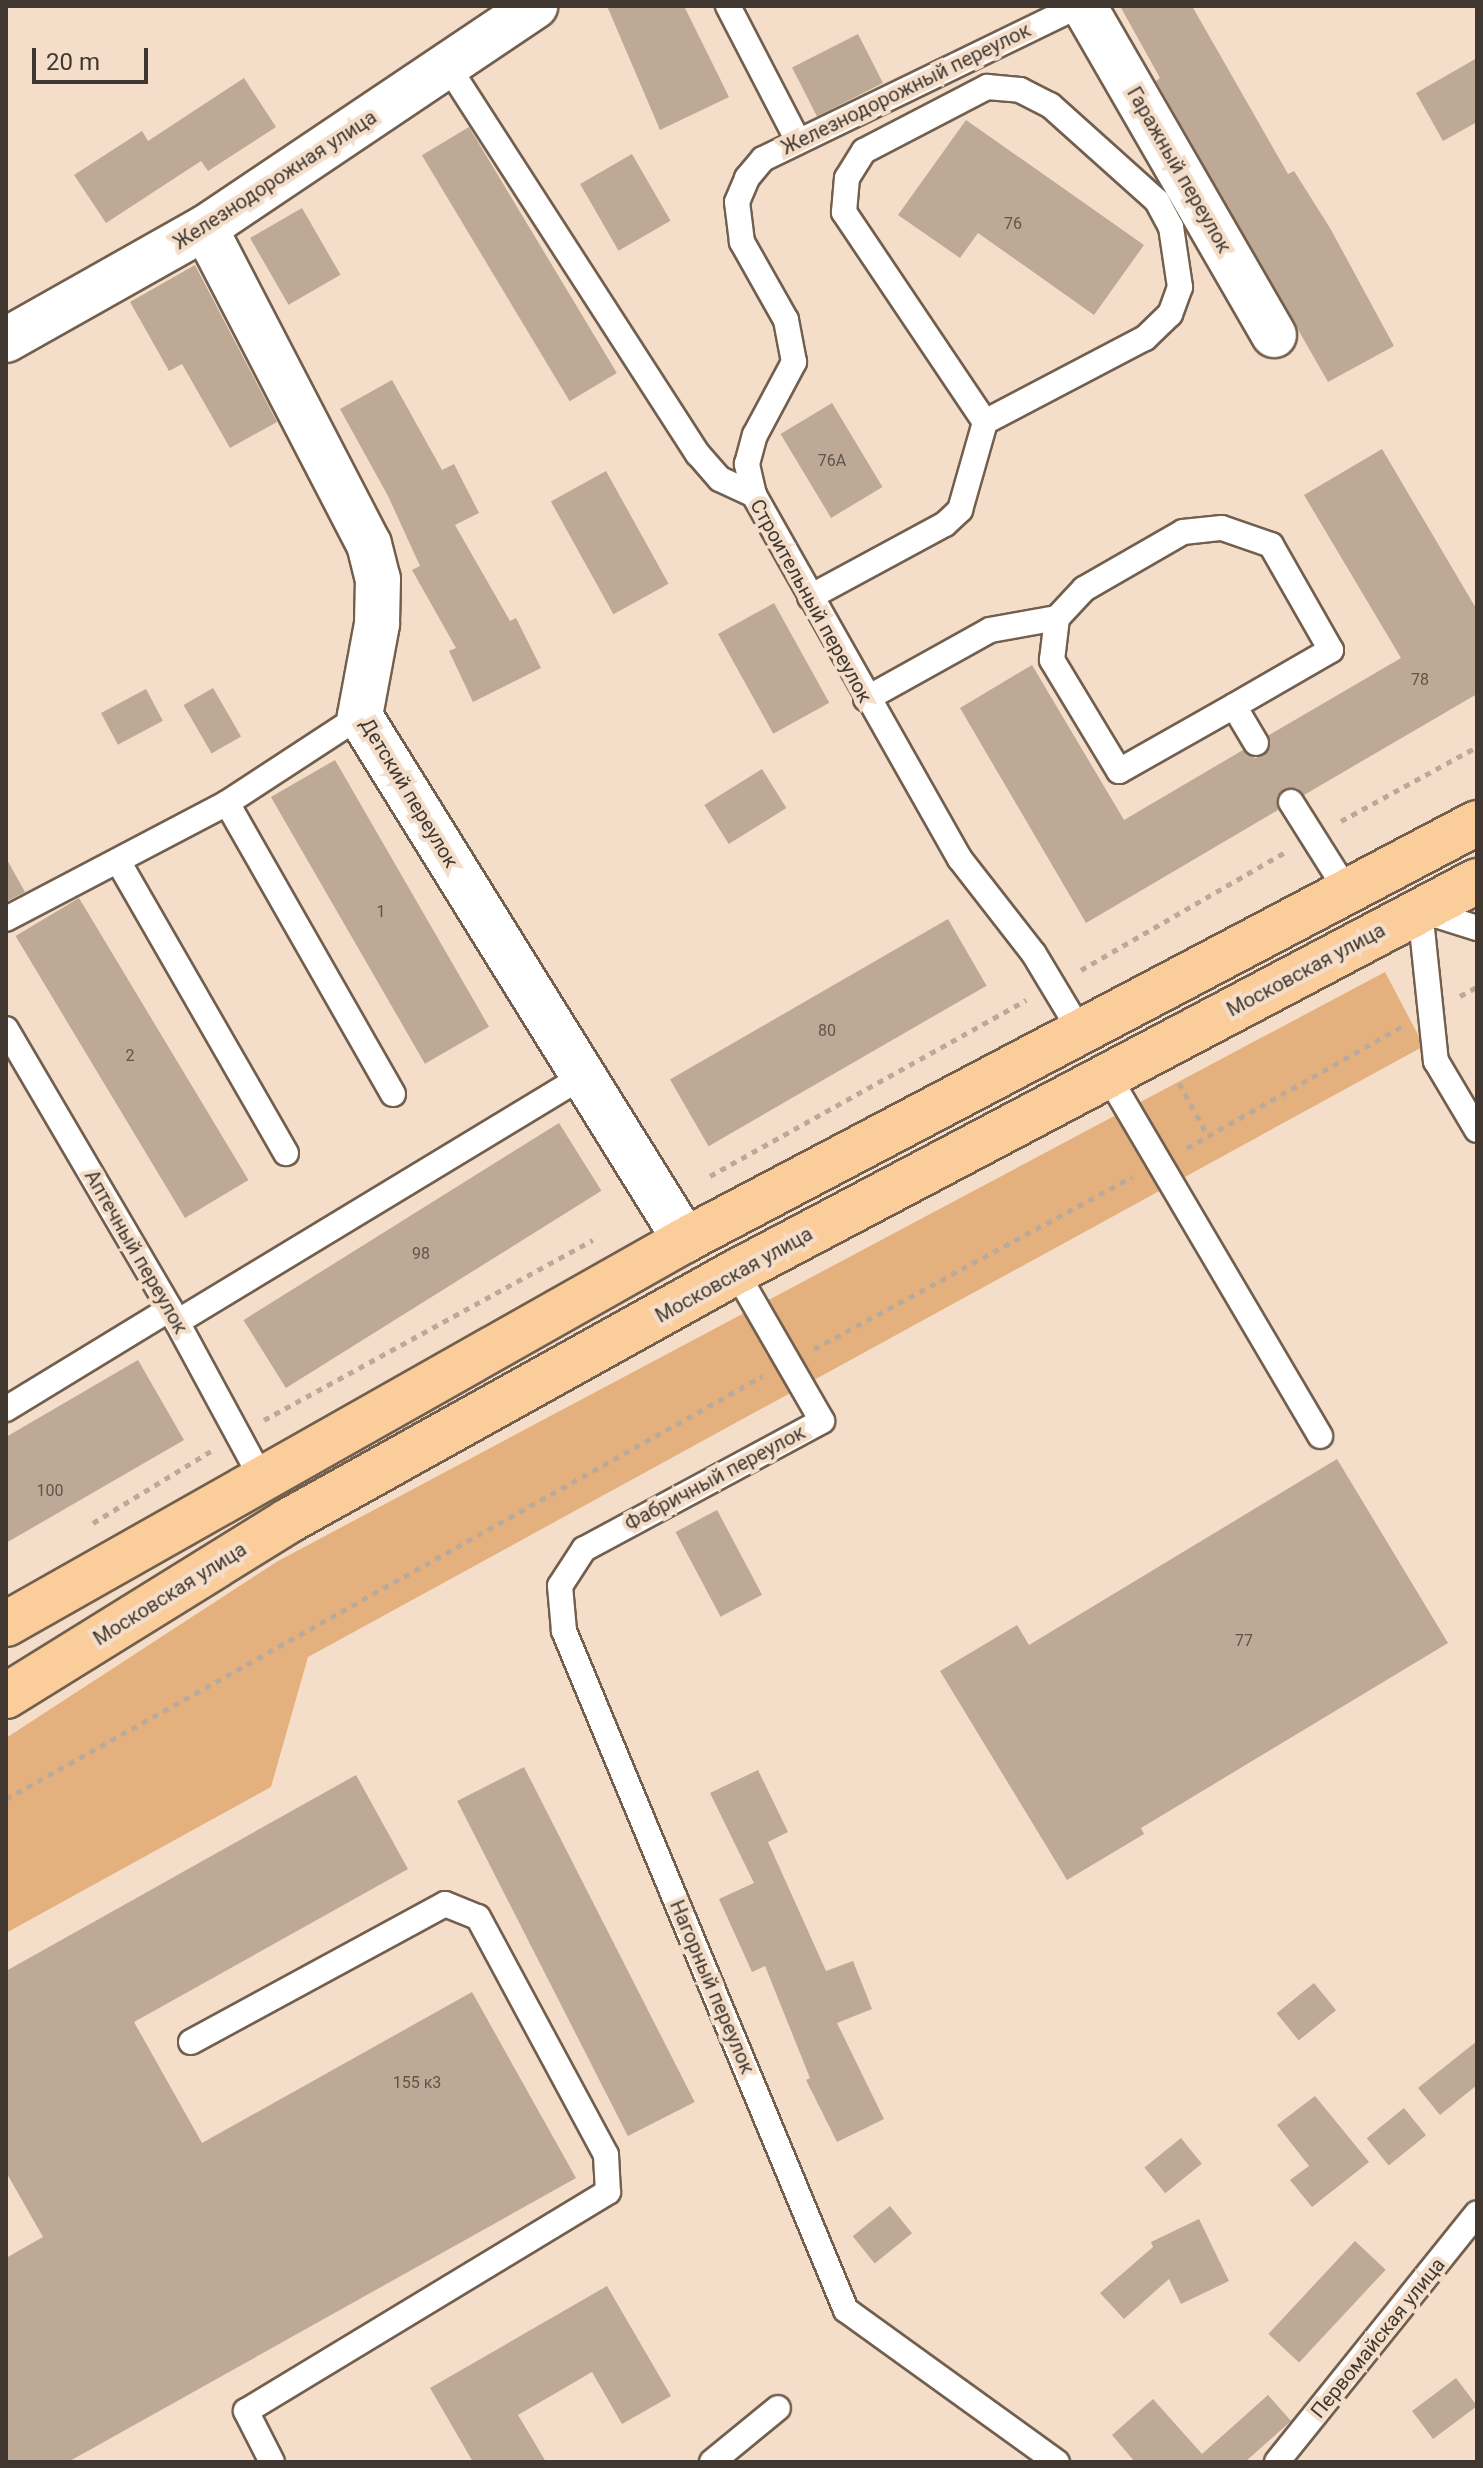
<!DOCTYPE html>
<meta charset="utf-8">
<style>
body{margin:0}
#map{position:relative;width:1483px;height:2468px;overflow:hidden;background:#f4deca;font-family:Roboto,sans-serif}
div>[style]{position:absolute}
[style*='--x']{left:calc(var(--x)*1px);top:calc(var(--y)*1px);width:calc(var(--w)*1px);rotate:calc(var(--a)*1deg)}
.green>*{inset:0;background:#e4b17e}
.building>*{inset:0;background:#bea996;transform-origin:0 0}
.path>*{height:5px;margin-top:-2.5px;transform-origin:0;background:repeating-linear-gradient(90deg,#bbaa9a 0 6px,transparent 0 12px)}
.roads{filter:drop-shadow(2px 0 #725f4d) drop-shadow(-2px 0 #725f4d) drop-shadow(0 2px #725f4d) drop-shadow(0 -2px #725f4d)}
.service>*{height:24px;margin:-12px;padding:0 12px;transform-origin:12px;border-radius:12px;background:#fff}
.minor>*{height:44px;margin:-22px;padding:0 22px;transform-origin:22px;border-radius:22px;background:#fff}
.primary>*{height:44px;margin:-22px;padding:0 22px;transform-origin:22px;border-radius:22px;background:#fbcd9b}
span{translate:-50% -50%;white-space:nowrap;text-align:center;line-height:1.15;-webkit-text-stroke:8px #f4deca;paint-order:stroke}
.number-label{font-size:16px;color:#60544a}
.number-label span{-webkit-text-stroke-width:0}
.street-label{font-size:20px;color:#403830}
.frame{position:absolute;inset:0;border:8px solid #403830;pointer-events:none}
.scale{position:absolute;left:32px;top:48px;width:116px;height:36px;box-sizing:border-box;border:4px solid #403830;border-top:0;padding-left:10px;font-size:24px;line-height:28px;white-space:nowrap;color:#403830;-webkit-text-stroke:6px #f4deca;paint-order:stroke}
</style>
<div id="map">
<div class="green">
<div style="clip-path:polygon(1385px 972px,1424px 1046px,308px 1657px,271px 1787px,6px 1933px,6px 1738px,278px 1561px)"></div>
</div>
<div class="building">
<div style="clip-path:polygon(607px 6px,684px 6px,729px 97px,660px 130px)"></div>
<div style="clip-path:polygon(1120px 6px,1192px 6px,1288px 174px,1294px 171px,1330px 228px,1394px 346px,1328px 382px,1156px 81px,1160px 78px)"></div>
<div style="left:858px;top:34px;width:55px;height:74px;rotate:63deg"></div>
<div style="clip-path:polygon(1477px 58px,1477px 122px,1443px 141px,1416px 93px)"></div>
<div style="clip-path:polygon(244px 78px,276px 127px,208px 171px,201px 161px,106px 223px,74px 175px,142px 131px,148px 141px)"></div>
<div style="clip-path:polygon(966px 120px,1144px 245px,1094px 315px,978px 233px,960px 258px,898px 215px)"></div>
<div style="left:469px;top:127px;width:287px;height:55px;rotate:59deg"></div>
<div style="left:632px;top:154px;width:77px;height:60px;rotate:60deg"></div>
<div style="left:302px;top:208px;width:77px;height:60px;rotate:60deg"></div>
<div style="clip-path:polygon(195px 265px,277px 422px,230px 448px,182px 364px,169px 371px,130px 302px)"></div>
<div style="clip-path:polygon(392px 380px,442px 470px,454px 464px,479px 513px,455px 525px,510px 621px,516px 618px,541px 668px,473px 702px,449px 651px,456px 648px,412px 570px,420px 566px,388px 496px,340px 409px)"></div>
<div style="left:832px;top:403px;width:98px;height:60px;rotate:59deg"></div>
<div style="clip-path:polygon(1382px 449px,1477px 610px,1477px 694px,1304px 795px,1297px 788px,1284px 789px,1277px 796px,1278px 810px,1086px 923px,960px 708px,1032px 665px,1124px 820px,1243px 750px,1255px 758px,1264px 755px,1269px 735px,1401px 658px,1304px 495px)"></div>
<div style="left:606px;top:471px;width:129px;height:63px;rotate:61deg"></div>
<div style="left:774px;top:603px;width:114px;height:64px;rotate:61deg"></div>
<div style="left:213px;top:688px;width:56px;height:34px;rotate:60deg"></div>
<div style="left:146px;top:689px;width:36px;height:51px;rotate:62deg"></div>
<div style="left:335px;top:760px;width:308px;height:74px;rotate:60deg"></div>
<div style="left:762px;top:769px;width:46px;height:68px;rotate:58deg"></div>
<div style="clip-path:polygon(6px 858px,25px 892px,6px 902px)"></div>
<div style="left:79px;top:898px;width:329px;height:74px;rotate:59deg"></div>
<div style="left:948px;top:919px;width:77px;height:321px;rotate:60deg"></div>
<div style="left:559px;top:1123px;width:80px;height:372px;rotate:58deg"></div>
<div style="clip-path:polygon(138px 1360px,184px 1440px,6px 1543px,6px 1437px)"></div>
<div style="clip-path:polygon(1337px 1459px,1448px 1643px,1141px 1828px,1144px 1834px,1067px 1880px,940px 1671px,1017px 1625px,1029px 1645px)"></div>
<div style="left:717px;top:1510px;width:96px;height:47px;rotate:62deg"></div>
<div style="left:524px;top:1767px;width:376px;height:75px;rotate:63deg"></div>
<div style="clip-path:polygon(758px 1770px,788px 1832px,768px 1842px,826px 1971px,853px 1961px,872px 2009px,837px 2023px,884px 2119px,837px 2142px,806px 2080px,810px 2078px,765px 1966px,752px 1972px,719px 1899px,754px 1883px,710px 1793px)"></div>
<div style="clip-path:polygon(356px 1775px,408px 1869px,134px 2022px,202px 2143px,472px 1992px,576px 2178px,68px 2462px,6px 2462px,6px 2258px,43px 2237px,6px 2172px,6px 1971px)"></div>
<div style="left:1314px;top:1983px;width:35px;height:48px;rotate:51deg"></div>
<div style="clip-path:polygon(1477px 2041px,1477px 2085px,1440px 2115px,1418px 2088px)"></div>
<div style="clip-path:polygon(1315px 2096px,1369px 2162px,1312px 2207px,1290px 2180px,1309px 2166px,1277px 2125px)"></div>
<div style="left:1404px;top:2108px;width:35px;height:48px;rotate:51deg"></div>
<div style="left:1181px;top:2138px;width:33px;height:47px;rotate:51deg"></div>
<div style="left:890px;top:2206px;width:35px;height:48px;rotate:51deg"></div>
<div style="clip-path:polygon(1199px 2219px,1229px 2281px,1181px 2304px,1169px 2279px,1124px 2319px,1100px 2293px,1153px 2247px,1151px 2242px)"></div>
<div style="left:1355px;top:2241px;width:42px;height:127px;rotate:43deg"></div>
<div style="clip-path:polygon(607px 2286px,671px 2396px,622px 2424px,592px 2372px,518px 2415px,546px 2462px,473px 2462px,430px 2388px)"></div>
<div style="left:1456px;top:2378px;width:35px;height:55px;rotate:53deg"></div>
<div style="clip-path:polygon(1268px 2395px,1291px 2421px,1245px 2462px,1135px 2462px,1112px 2435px,1153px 2399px,1202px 2454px)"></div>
</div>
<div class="path">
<div style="--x:1341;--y:821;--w:155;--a:-28.6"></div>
<div style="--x:1081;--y:970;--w:238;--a:-30"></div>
<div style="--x:1460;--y:996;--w:19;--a:-28"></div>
<div style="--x:1179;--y:1083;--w:60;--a:61.3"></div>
<div style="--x:1187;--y:1148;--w:246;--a:-29.5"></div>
<div style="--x:710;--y:1176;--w:362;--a:-29.1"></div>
<div style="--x:814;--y:1349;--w:362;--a:-28.4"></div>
<div style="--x:264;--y:1420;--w:375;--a:-28.7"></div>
<div style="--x:93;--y:1523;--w:138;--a:-31.4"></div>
<div style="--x:6;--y:1799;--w:867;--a:-29.2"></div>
</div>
<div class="roads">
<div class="service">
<div style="--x:728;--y:6;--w:152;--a:62.6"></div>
<div style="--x:449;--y:68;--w:459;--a:57.2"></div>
<div style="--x:698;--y:454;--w:33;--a:49"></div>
<div style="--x:720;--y:479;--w:38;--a:25"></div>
<div style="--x:754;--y:495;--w:418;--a:60.5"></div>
<div style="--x:960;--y:859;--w:120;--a:52.1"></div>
<div style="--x:1034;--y:954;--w:87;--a:59"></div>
<div style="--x:754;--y:495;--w:32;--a:-103"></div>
<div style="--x:747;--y:464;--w:30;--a:-75"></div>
<div style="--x:755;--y:435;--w:83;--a:-61.9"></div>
<div style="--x:794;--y:362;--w:43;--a:-100.8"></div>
<div style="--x:786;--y:320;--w:90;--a:-119.4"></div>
<div style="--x:742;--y:242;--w:40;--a:-97.1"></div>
<div style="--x:737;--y:202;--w:26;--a:-67"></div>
<div style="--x:747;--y:178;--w:25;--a:-50"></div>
<div style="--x:763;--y:159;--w:350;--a:-25.9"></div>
<div style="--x:810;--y:597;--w:153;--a:-28.4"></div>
<div style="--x:945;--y:524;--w:21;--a:-43"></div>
<div style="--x:960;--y:510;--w:91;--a:-74.1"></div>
<div style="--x:985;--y:422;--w:253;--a:-123.9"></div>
<div style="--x:844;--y:212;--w:34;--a:-85"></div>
<div style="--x:847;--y:178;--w:32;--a:-58"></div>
<div style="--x:864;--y:151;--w:139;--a:-27.5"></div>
<div style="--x:987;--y:87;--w:33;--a:5"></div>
<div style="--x:1020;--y:90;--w:34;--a:27"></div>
<div style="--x:1050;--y:105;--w:144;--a:41.9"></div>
<div style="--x:1157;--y:201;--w:30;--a:62"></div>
<div style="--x:1171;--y:227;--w:61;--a:81.5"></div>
<div style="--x:1180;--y:287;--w:29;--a:110"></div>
<div style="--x:1170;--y:314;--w:35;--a:136"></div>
<div style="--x:1145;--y:338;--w:181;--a:152.3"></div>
<div style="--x:866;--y:699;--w:142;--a:-29.1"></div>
<div style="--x:990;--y:630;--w:68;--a:-10.2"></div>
<div style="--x:1234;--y:706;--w:132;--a:150.5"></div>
<div style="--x:1119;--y:771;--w:130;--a:-121.1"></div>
<div style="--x:1052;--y:660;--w:42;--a:-83.2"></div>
<div style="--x:1057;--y:618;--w:40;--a:-47"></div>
<div style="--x:1084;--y:589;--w:114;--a:-29.9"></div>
<div style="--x:1183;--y:532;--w:39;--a:-6"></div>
<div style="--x:1222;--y:528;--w:52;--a:19.1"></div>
<div style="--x:1271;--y:545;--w:121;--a:60.3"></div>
<div style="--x:1331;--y:650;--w:112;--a:150"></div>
<div style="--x:1234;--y:706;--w:43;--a:59.3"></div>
<div style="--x:1291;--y:802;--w:105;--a:57.8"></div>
<div style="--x:227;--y:803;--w:335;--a:60.3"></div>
<div style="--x:118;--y:861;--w:337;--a:60.1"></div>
<div style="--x:6;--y:919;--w:250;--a:-27.7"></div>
<div style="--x:227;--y:803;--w:159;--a:-33.2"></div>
<div style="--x:1477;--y:928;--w:60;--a:-162.5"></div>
<div style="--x:1420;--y:910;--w:152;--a:84"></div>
<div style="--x:1436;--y:1061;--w:80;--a:59.3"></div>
<div style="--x:6;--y:1029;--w:324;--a:59.6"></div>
<div style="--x:170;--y:1309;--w:191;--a:61.6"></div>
<div style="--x:1107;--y:1074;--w:420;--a:59.5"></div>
<div style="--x:736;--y:1272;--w:172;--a:60"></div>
<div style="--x:822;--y:1421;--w:270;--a:151.7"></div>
<div style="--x:584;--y:1549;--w:44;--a:123"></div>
<div style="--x:560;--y:1586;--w:45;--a:84.9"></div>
<div style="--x:564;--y:1631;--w:735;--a:67.45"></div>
<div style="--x:846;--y:2310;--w:260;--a:35.8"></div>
<div style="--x:177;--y:1322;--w:475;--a:-31.2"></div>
<div style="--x:6;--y:1409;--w:192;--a:-31.4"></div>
<div style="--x:191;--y:2042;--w:289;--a:-28.5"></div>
<div style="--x:445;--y:1904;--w:35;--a:22"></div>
<div style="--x:478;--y:1917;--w:270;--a:61.7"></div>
<div style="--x:606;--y:2155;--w:37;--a:87"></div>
<div style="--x:608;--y:2192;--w:423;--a:148.8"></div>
<div style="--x:246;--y:2411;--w:57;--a:63"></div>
<div style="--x:712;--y:2462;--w:85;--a:-39.3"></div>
<div style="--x:1277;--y:2462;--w:319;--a:-51.2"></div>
</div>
<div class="minor">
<div style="--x:1084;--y:6;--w:380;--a:60"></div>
<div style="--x:205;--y:228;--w:356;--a:62.6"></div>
<div style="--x:369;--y:544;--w:36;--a:76"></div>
<div style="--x:378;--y:579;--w:45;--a:91.3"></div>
<div style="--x:377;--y:624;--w:94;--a:100.5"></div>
<div style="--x:360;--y:716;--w:617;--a:58.19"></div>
<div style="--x:6;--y:340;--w:228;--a:-29.4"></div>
<div style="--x:205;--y:228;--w:398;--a:-33.9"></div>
</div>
<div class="primary">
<div style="--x:6;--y:1624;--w:780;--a:-29.49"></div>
<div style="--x:685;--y:1240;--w:895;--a:-27.77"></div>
<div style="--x:6;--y:1696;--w:332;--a:-31.8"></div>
<div style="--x:288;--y:1521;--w:513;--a:-29.07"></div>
<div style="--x:736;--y:1272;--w:838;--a:-27.82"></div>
</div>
</div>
<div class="number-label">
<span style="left:1013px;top:224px">76</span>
<span style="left:832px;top:461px">76А</span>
<span style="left:1420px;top:680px">78</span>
<span style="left:381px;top:912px">1</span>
<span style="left:827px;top:1031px">80</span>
<span style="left:130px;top:1056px">2</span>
<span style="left:421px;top:1254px">98</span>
<span style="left:50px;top:1491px">100</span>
<span style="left:1244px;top:1641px">77</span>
<span style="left:417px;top:2083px">155 к3</span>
</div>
<div class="street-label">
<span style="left:906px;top:89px;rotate:-26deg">Железнодорожный переулок</span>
<span style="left:1179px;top:170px;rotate:60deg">Гаражный переулок</span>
<span style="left:275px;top:180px;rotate:-33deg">Железнодорожная улица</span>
<span style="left:811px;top:601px;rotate:61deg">Строительный переулок</span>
<span style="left:409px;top:793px;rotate:59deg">Детский переулок</span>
<span style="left:1306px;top:970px;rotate:-28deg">Московская улица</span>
<span style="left:136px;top:1252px;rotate:60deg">Аптечный переулок</span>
<span style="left:734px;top:1275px;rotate:-29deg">Московская улица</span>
<span style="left:715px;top:1478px;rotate:-28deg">Фабричный переулок</span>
<span style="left:170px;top:1594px;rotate:-32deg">Московская улица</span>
<span style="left:712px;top:1987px;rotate:67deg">Нагорный переулок</span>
<span style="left:1378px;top:2338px;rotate:-51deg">Первомайская улица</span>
</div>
<div class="frame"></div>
<div class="scale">20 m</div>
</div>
